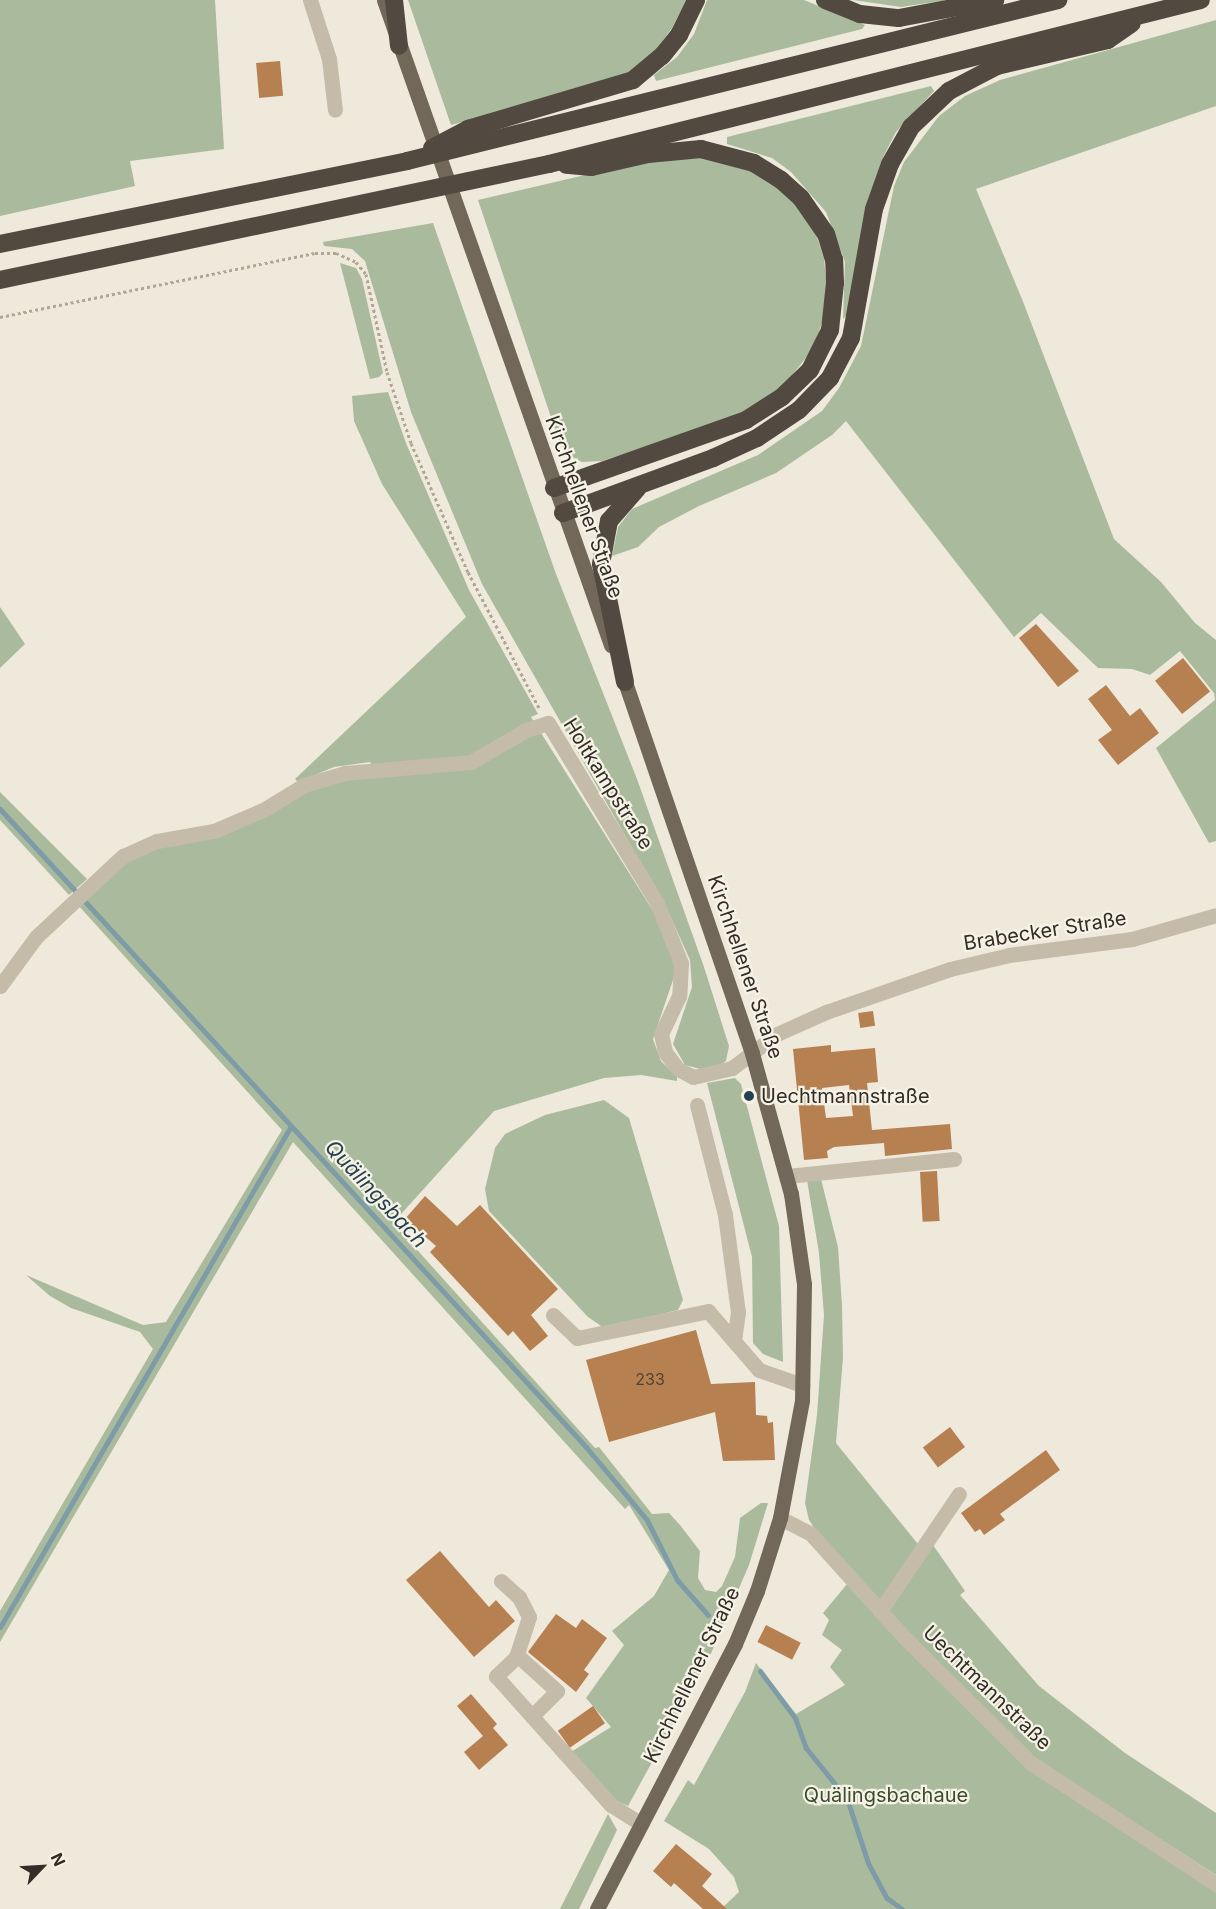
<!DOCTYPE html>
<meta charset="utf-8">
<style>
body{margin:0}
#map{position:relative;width:1216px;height:1909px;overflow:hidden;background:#eee9db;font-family:Inter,sans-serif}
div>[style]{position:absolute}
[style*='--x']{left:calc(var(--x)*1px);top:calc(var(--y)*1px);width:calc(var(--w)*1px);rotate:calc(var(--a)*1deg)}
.green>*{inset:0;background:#aabb9d}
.stream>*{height:5px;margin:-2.5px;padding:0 2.5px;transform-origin:2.5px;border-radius:2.5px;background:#7e9ca7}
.building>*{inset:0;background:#b68051;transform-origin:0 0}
.path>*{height:3px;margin-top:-1.5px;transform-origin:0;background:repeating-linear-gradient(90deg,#b0a693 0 3px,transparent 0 6px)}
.minor>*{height:15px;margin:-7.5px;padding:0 7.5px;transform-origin:7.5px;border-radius:7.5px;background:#c4bba9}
.major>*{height:15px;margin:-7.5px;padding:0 7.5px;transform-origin:7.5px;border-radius:7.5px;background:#72685a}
.highway>*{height:18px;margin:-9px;padding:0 9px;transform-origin:9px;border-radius:9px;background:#524a40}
.dots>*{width:16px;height:16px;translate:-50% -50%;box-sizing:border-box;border:3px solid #f6f3e6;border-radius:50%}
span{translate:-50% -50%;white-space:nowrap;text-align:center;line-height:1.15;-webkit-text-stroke:4.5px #f6f3e6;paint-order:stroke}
.number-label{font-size:16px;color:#534232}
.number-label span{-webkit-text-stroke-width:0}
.street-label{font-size:20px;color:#322d27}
.poi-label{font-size:20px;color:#322d27}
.left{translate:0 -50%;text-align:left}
.park-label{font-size:20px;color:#3b4d2f}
.water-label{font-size:21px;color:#23414e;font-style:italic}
.north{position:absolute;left:12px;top:1837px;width:60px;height:60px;-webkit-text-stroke:4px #f6f3e6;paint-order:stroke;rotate:65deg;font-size:16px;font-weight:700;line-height:24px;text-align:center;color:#322d27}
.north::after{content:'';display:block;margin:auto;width:21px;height:27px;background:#322d27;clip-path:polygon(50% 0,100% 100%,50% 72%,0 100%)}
</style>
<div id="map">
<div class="green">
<div style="clip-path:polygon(0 0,215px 0,224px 149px,130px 161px,135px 186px,0 216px)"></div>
<div style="clip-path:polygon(408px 0,686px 0,672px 28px,653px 54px,632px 71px,543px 101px,451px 125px)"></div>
<div style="clip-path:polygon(707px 0,804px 0,865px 25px,862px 29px,656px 81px,654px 75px,677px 57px,694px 34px)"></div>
<div style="clip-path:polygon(853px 0,948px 0,901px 7px)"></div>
<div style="clip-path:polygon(1216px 20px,1216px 106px,976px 189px,1022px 299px,1114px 539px,1161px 582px,1195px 623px,1216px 640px,1216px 841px,1209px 843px,1156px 748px,1215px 700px,1214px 693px,1180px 651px,1150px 675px,1132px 669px,1098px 668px,1041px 613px,1014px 637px,846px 421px,832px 435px,776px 473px,699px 506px,659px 527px,638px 547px,612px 556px,618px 527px,632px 509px,758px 455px,822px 411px,839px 388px,861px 346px,894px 186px,904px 162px,939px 116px,965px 96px,1000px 80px)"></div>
<div style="clip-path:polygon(931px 86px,934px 91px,896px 132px,882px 159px,847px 315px,843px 319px,845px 262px,826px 212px,791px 172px,772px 158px,727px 144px,727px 137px)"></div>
<div style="clip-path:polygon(658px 158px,715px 158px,758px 171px,790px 195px,815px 231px,824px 258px,828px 303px,814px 348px,779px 391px,749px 410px,694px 431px,602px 461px,582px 462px,569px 455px,559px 441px,478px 200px)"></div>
<div style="clip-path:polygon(433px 223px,556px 574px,637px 779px,704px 967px,729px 1046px,726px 1061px,717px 1067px,704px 1070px,685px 1065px,673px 1044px,692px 987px,690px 960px,668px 911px,482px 584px,411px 412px,365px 261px,352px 249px,324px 246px,323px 242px)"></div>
<div style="clip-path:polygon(340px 263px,356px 268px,362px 279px,383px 373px,379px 377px,370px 379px)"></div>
<div style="clip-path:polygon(388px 392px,406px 443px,469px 590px,538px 714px,531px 717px,660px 922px,676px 971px,653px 1039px,661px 1061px,677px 1077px,677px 1081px,641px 1075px,604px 1078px,494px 1111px,393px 1223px,595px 1448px,599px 1447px,652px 1514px,669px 1513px,680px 1525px,700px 1551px,698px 1578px,705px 1590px,716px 1592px,722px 1586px,735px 1557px,740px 1518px,761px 1503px,768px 1503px,749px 1565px,709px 1658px,628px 1806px,617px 1801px,571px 1752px,611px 1727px,586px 1698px,624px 1645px,612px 1631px,654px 1596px,669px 1570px,629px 1505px,625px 1509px,293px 1142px,0 1642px,0 1611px,153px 1349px,140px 1332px,71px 1308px,50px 1296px,26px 1275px,143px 1325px,166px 1322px,282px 1130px,77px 904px,130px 859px,322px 786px,376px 774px,370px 762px,334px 767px,298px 782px,295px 779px,466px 617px,382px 484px,354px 421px,352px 396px)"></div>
<div style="clip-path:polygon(0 607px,25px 644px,0 668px)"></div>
<div style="clip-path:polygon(0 792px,87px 879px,69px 895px,0 820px)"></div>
<div style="clip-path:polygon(735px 1078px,741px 1084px,779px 1226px,783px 1362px,763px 1354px,753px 1343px,752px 1257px,707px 1083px)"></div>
<div style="clip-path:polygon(604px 1100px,629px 1118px,683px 1300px,678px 1310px,604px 1328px,588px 1317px,489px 1211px,485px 1189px,495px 1148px,505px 1134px,545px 1115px)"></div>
<div style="clip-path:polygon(821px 1179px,838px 1247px,842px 1305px,843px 1358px,836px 1443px,926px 1554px,933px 1545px,965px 1591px,960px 1595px,1039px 1686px,1125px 1753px,1216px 1813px,1216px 1875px,1036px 1759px,909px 1632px,821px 1539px,809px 1520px,805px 1503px,817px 1415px,824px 1315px,819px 1253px,807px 1180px)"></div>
<div style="clip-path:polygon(848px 1583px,1028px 1769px,1216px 1892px,1216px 1909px,721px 1909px,739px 1892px,734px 1877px,709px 1849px,664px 1821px,688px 1780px,694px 1785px,745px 1692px,756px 1663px,796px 1714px,845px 1685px,830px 1667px,842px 1650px,822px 1635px,829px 1620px,823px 1613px)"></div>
<div style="clip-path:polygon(608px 1814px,617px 1830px,579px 1909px,560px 1909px)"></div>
</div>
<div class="stream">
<div style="--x:0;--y:809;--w:866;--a:47.43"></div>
<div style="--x:586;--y:1447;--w:95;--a:50.1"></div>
<div style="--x:647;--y:1520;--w:67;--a:63.4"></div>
<div style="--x:677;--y:1580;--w:47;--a:48.5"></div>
<div style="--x:0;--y:1627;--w:579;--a:-59.85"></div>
<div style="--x:760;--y:1671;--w:59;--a:53.3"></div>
<div style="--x:795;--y:1718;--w:32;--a:70"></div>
<div style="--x:806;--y:1748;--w:65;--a:51.2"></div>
<div style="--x:847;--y:1799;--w:67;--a:71.8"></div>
<div style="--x:868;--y:1863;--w:40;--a:62"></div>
<div style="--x:887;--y:1898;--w:19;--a:36"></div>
</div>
<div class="building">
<div style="left:280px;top:61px;width:35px;height:24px;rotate:85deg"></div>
<div style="clip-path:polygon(1036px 624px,1079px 671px,1058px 687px,1019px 638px)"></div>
<div style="left:1183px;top:658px;width:43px;height:36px;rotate:51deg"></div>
<div style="clip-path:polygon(1106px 685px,1130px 716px,1140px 708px,1159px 733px,1118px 765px,1098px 740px,1112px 730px,1088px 699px)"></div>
<div style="left:873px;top:1011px;width:15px;height:15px;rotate:82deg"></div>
<div style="clip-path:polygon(evenodd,831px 1045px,831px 1052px,875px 1048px,878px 1082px,867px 1083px,872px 1130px,950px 1124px,952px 1149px,885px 1156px,884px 1143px,834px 1147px,827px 1151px,828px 1158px,804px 1160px,793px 1049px,831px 1045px,849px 1085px,853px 1116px,826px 1118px,822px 1088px,849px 1085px)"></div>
<div style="left:937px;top:1171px;width:50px;height:17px;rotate:87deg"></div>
<div style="clip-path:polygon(425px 1196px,457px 1226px,480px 1205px,558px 1289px,531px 1315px,548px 1336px,530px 1351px,513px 1331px,508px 1336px,430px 1252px,436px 1246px,405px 1219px)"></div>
<div style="clip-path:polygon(696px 1330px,711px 1384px,755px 1382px,756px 1415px,767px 1416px,768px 1423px,773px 1422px,775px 1460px,723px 1461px,715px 1412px,609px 1442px,586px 1360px)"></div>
<div style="left:950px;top:1427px;width:25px;height:34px;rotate:53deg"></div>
<div style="clip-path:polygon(1046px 1450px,1060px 1470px,1000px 1514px,1005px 1520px,984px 1535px,980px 1529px,975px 1532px,961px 1513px)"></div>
<div style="clip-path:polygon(440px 1551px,489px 1607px,496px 1600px,515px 1621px,474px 1657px,406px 1580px)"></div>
<div style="clip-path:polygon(556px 1614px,576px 1628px,582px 1619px,607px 1638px,584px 1670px,589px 1674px,576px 1692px,528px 1652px)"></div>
<div style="left:766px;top:1625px;width:39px;height:19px;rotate:27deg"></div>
<div style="clip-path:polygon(471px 1694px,497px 1724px,493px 1728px,508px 1745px,479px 1770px,464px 1752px,483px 1736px,457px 1706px)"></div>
<div style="left:593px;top:1706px;width:21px;height:43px;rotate:55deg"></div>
<div style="clip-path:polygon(676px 1844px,712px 1874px,702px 1886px,727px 1909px,703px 1909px,674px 1883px,671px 1887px,653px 1871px)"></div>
</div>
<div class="path">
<div style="--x:0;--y:317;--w:321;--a:-11.5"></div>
<div style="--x:315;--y:253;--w:21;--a:0"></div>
<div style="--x:336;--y:253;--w:22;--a:24"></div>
<div style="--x:356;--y:262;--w:16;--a:50"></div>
<div style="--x:366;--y:274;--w:100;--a:77.9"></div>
<div style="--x:387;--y:372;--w:75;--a:71.3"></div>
<div style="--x:411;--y:443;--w:141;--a:66.2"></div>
<div style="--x:468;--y:572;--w:153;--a:62.4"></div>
</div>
<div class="minor">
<div style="--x:310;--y:0;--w:62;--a:72.1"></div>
<div style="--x:329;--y:59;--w:51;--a:83.3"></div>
<div style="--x:0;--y:986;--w:61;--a:-53.7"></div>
<div style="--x:36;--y:937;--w:119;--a:-43"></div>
<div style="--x:123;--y:856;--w:37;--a:-24"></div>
<div style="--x:157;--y:841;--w:58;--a:-10"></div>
<div style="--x:214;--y:831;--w:56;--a:-23.3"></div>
<div style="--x:265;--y:809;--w:46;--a:-31.6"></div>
<div style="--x:304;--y:785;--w:43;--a:-16.3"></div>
<div style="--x:345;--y:773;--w:126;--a:-5"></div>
<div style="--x:471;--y:762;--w:64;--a:-30.2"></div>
<div style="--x:526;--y:730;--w:23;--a:-18"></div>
<div style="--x:548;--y:723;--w:210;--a:58.8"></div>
<div style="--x:657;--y:903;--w:65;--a:68.2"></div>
<div style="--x:681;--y:963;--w:33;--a:93"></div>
<div style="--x:679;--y:996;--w:42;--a:115.3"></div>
<div style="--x:661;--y:1034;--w:18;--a:77"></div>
<div style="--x:665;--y:1052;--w:21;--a:53"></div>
<div style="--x:678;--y:1069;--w:17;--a:28"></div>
<div style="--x:693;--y:1077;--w:40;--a:-13"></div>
<div style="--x:732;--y:1068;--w:56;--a:-37.1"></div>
<div style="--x:777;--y:1034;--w:54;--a:-24.2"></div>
<div style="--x:826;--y:1012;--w:131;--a:-19.1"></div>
<div style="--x:950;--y:969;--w:61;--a:-13.3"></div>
<div style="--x:1009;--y:955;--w:124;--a:-7.4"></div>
<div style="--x:1132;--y:939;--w:87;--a:-15.9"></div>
<div style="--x:697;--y:1105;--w:114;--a:75.7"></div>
<div style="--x:725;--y:1215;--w:98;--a:82.4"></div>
<div style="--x:738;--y:1312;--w:29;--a:98"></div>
<div style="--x:787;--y:1176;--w:168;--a:-5.8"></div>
<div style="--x:553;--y:1315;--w:33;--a:44"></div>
<div style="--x:577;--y:1338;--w:134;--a:-11.6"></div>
<div style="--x:708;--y:1311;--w:78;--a:49.2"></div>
<div style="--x:759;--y:1370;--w:46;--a:19.2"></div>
<div style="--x:780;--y:1518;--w:35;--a:27"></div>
<div style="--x:811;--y:1534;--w:137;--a:48"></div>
<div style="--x:903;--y:1636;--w:180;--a:44.8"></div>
<div style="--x:1031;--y:1763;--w:221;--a:33.2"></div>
<div style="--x:501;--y:1581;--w:24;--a:42"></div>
<div style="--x:519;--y:1597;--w:22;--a:63"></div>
<div style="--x:529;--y:1617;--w:42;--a:108"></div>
<div style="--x:516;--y:1657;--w:28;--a:136"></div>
<div style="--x:496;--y:1676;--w:173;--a:48.3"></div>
<div style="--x:611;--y:1805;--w:36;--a:32"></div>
<div style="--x:880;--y:1611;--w:141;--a:-56"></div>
<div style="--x:517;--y:1655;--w:54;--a:42"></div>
<div style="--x:557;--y:1691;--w:35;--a:135"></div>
</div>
<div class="major">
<div style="--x:384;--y:0;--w:684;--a:70.61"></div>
<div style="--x:597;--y:1909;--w:299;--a:-62.5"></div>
<div style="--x:735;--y:1644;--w:57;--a:-67.5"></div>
<div style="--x:757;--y:1591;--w:77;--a:-72.5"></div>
<div style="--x:780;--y:1518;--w:120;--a:-79.4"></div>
<div style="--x:802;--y:1400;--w:116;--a:-89"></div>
<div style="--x:804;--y:1284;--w:91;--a:-98.2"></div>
<div style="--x:791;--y:1194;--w:146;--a:-105.5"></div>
<div style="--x:752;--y:1053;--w:402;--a:-108.9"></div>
</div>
<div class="highway">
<div style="--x:394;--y:0;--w:46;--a:83.8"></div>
<div style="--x:825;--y:0;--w:38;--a:22"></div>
<div style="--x:860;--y:14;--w:39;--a:6"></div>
<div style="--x:899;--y:18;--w:98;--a:-10.6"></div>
<div style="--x:432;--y:148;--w:41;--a:-27.8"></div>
<div style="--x:468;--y:129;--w:172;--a:-16.5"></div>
<div style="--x:633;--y:80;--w:38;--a:-40"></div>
<div style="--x:662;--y:56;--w:27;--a:-51"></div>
<div style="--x:679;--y:35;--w:39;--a:-64"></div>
<div style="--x:0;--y:244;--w:415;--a:-11.5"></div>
<div style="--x:407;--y:161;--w:671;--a:-13.89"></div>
<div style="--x:0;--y:280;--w:561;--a:-11.93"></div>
<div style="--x:549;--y:164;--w:672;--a:-14.12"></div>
<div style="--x:554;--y:488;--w:204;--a:-19.5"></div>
<div style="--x:746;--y:420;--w:43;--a:-32.6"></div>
<div style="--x:782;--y:397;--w:39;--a:-44"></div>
<div style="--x:810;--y:370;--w:45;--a:-63.4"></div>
<div style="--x:830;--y:330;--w:47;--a:-83.9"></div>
<div style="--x:835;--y:283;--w:23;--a:-92"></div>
<div style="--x:834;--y:260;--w:27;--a:-107"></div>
<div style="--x:826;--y:234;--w:44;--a:-124.8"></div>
<div style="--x:801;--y:198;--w:27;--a:-138"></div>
<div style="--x:781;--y:180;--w:32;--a:-148"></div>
<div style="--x:754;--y:163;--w:55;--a:-165.2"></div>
<div style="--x:701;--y:149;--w:53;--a:174.6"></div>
<div style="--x:648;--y:154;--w:58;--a:167.2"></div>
<div style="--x:591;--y:167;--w:25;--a:-175"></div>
<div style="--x:563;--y:513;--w:160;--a:-20.1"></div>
<div style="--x:713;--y:458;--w:48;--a:-24.4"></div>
<div style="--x:757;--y:438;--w:50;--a:-33.7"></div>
<div style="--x:799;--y:410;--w:45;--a:-45.9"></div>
<div style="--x:830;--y:378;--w:45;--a:-62.3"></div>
<div style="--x:851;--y:338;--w:131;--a:-79.9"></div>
<div style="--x:874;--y:209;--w:48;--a:-70.4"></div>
<div style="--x:890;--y:164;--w:43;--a:-60.4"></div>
<div style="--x:911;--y:127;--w:52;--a:-43.5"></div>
<div style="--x:949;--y:91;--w:54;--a:-27.5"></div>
<div style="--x:997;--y:66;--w:114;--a:-13.2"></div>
<div style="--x:1108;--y:40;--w:29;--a:-35"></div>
<div style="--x:625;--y:682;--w:120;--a:-101.5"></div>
<div style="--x:601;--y:564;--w:44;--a:-79.5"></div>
<div style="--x:609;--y:521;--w:43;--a:-48.8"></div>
</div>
<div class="dots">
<div style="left:749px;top:1096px;background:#23414e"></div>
</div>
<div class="number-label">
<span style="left:650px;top:1379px">233</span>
</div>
<div class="street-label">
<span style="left:584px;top:507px;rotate:70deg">Kirchhellener Straße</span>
<span style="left:608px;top:784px;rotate:58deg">Holtkampstraße</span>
<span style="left:1045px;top:931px;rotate:-9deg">Brabecker Straße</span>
<span style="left:745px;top:967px;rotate:71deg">Kirchhellener Straße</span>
<span style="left:692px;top:1675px;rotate:-64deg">Kirchhellener Straße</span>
<span style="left:987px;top:1688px;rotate:44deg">Uechtmannstraße</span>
</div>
<div class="poi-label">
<span class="left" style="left:761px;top:1096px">Uechtmannstraße</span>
</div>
<div class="park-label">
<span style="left:886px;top:1795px">Quälingsbachaue</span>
</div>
<div class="water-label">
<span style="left:376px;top:1194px;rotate:47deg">Quälingsbach</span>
</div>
<div class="north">N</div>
</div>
